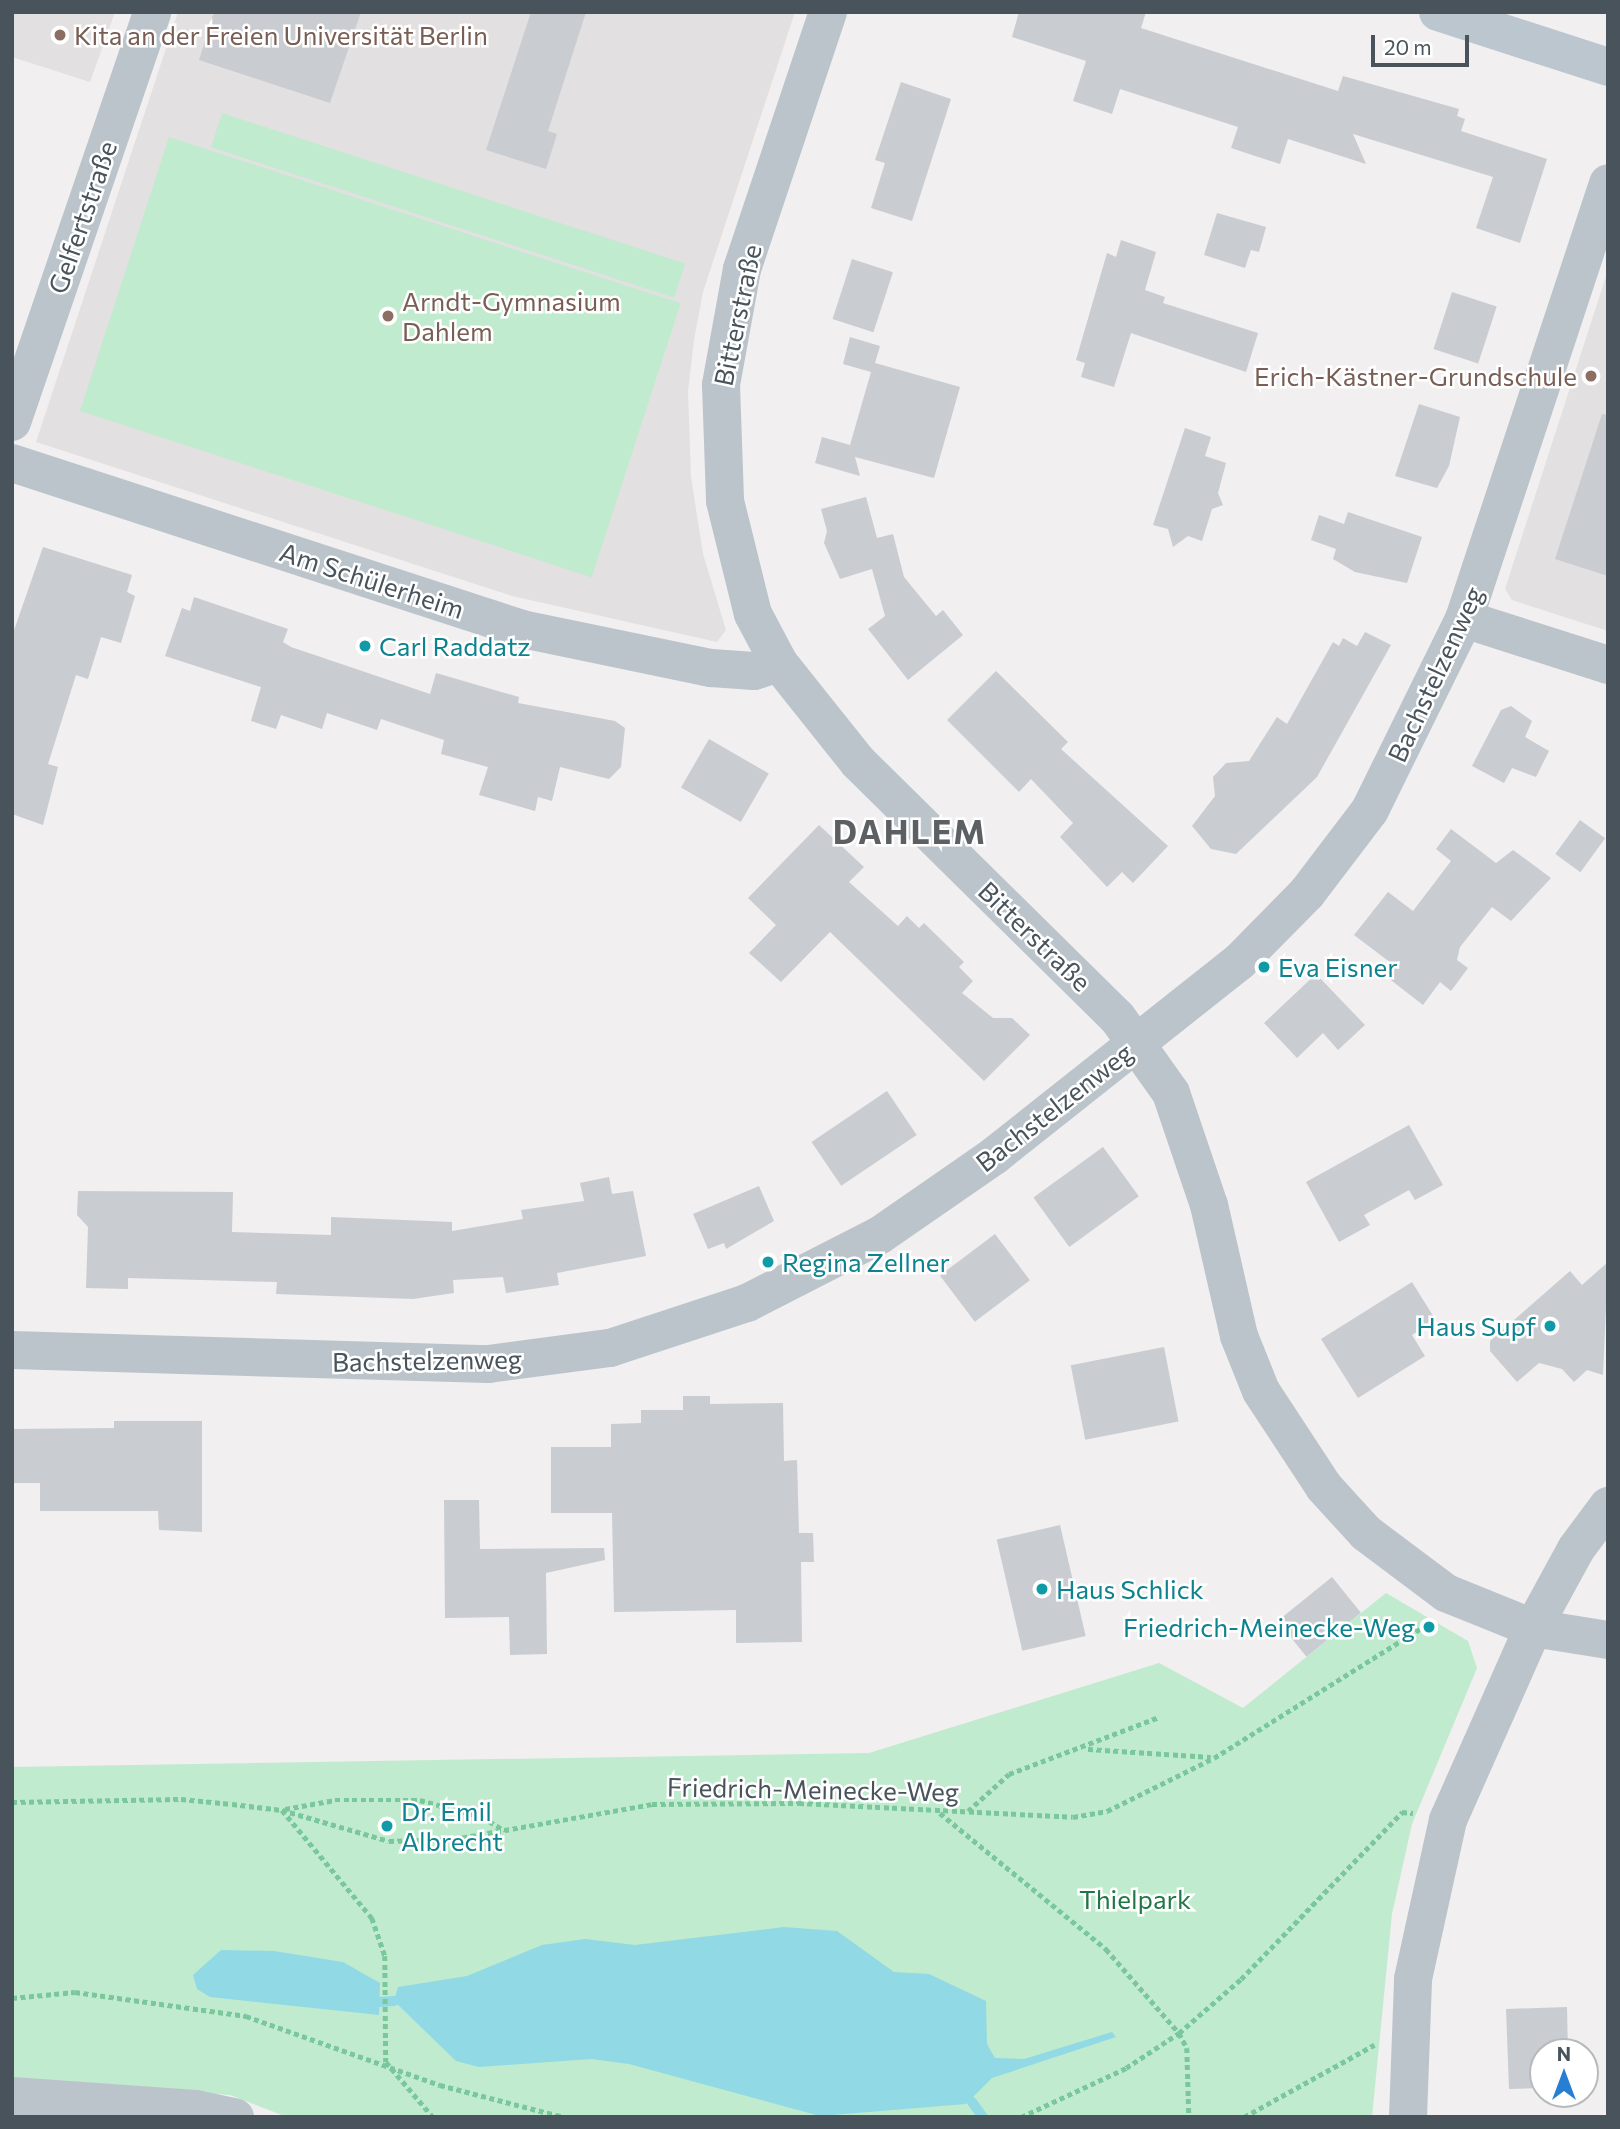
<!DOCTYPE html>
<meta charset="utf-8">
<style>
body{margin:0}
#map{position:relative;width:1620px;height:2129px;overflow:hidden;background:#f1efef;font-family:Commissioner,sans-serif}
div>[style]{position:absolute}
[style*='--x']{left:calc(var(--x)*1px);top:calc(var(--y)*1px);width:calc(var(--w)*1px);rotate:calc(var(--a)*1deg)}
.education>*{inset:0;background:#e2e0e0}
.green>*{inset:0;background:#c0ebce;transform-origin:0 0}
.water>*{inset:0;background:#91d9e5}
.stream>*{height:10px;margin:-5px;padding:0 5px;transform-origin:5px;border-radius:5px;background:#91d9e5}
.building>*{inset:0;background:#c9ccd1;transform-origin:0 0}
.path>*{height:4.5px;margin-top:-2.25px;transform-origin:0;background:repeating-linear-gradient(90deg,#7bc79c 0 5px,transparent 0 8.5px)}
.street>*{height:38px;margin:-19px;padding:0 19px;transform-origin:19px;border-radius:19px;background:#bbc4cb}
.secondary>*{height:38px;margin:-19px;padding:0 19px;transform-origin:19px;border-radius:19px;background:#bcc6cf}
.dots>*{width:19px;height:19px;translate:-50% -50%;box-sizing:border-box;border:4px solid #fff;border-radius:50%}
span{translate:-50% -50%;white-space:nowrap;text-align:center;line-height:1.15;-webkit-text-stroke:5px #fff;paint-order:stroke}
.education-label{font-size:26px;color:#785e54}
.left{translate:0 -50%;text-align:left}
.right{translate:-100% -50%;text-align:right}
.street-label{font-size:26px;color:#48535b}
.culture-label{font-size:26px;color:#0d838f}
.park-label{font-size:26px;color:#1e7744}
.district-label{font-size:33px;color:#5c6063;font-weight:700;letter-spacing:2px}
.frame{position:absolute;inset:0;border:14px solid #48535b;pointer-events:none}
.north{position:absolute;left:1529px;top:2038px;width:70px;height:70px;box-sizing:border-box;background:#fff;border:2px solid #b6babd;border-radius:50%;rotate:0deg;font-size:19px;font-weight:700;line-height:28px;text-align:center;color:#48535b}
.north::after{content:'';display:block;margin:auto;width:24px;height:32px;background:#277ed3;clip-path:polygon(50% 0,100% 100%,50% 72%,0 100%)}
.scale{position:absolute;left:1371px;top:35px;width:98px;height:32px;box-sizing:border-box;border:4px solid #48535b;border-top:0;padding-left:9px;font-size:21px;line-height:24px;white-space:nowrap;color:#48535b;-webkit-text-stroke:5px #fff;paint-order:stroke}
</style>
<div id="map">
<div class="education">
<div style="clip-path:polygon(12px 12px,115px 12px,90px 82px,12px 57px)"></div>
<div style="clip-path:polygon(178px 12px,795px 12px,703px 292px,694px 340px,688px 391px,691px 477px,703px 554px,726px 630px,717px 642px,512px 596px,36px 442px)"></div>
<div style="clip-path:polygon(1608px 270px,1608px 631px,1512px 600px,1505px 589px)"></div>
</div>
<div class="green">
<div style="left:222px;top:113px;width:487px;height:36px;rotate:18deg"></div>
<div style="left:169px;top:137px;width:538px;height:288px;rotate:18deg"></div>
<div style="clip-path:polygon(1386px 1593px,1468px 1641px,1477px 1668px,1412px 1824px,1392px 1914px,1372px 2117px,287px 2117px,230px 2095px,12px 2080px,12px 1767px,869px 1753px,1159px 1663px,1243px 1708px)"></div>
</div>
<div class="water">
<div style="clip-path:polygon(784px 1927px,837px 1931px,894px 1972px,929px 1974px,986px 2001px,987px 2044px,995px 2058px,1024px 2059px,1112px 2032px,1116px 2037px,992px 2078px,966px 2104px,820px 2116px,629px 2064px,591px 2059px,479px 2067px,456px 2061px,394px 2001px,398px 1987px,467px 1976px,542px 1945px,585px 1939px,635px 1945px)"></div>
<div style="clip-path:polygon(221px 1950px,274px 1951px,343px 1962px,380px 1983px,379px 2015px,210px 1997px,197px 1989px,193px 1975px)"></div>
</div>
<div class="stream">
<div style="--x:380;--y:2002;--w:14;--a:-4"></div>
<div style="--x:972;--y:2102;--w:19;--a:54"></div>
</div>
<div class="building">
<div style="clip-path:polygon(214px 12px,361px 12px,330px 103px,199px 60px)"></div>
<div style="clip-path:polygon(531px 12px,586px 12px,548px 131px,557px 134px,546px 169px,486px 150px)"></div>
<div style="clip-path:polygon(1019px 12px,1146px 12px,1141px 28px,1338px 91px,1343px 76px,1459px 109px,1457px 116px,1465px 119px,1461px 131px,1547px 159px,1520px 243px,1476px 228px,1493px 177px,1353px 134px,1366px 164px,1288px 139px,1280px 164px,1231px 148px,1238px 127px,1120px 89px,1112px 114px,1073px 101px,1086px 61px,1012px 37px)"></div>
<div style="clip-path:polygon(901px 82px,951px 99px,912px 221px,871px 208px,885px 163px,875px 160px)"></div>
<div style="clip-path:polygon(1217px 213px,1266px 227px,1259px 252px,1251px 250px,1245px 268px,1204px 255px)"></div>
<div style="clip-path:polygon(1121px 240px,1156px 252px,1145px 290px,1165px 297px,1163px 303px,1258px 333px,1246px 372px,1131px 333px,1114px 387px,1081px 377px,1085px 363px,1076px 360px,1107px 253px,1116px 257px)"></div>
<div style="left:852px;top:259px;width:43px;height:63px;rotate:18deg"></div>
<div style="left:1452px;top:292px;width:47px;height:60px;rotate:18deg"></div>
<div style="clip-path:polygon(850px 337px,880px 346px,875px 363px,960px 387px,934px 478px,855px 457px,860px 476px,815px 463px,822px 437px,850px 445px,871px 372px,843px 364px)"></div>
<div style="clip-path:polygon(1419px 404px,1460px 417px,1449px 466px,1437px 488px,1395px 476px)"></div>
<div style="clip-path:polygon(1602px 414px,1608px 415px,1608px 576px,1555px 559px)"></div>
<div style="clip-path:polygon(1185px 428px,1211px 437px,1205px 456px,1226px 463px,1218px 493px,1223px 505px,1212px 509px,1202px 541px,1188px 536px,1173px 547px,1168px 529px,1153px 525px)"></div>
<div style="clip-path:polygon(866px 497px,877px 538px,893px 534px,904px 577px,936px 616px,943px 610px,963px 635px,908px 680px,868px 629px,885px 616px,872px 569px,840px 579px,824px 543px,827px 531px,821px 509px)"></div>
<div style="clip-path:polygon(1348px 512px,1422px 537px,1407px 583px,1355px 572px,1333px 559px,1336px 549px,1311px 540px,1319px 515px,1344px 524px)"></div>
<div style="clip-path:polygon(43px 547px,132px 575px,127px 592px,135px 596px,121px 643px,101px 637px,88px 679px,76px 675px,48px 764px,58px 767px,43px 825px,12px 814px,12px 636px)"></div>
<div style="clip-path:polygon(194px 597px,288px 629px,283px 642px,291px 647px,430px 694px,436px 673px,519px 697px,518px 703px,615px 721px,625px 728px,621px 767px,609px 779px,560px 767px,552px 801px,538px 797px,535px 811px,479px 795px,488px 767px,441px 754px,444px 740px,381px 719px,377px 730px,327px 713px,322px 729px,281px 715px,276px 729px,251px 721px,261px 687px,165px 656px,182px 608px,190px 611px)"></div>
<div style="clip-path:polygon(1365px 632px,1391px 645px,1317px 777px,1236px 854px,1211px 849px,1192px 826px,1215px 796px,1213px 777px,1226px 763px,1249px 761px,1277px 717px,1287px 724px,1333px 642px,1339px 646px,1343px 638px,1357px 646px)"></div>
<div style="clip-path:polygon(996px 671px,1068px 742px,1061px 749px,1168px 846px,1133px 883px,1122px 872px,1107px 887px,1060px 837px,1073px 823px,1031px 779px,1019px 792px,947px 720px)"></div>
<div style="clip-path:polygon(1511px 706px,1532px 721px,1525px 737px,1549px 751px,1536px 777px,1512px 768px,1504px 783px,1472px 766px,1501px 710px)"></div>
<div style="left:709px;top:739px;width:69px;height:56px;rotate:30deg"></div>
<div style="left:1580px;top:820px;width:31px;height:42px;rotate:36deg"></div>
<div style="clip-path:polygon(819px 825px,864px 867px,849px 882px,898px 926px,907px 916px,919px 928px,924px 923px,964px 962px,959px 967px,973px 981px,962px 993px,993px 1018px,1012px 1018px,1030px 1035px,984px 1081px,830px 932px,781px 982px,749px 953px,776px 925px,748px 898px)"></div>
<div style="clip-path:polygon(1451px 829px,1496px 863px,1513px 850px,1551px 878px,1511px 921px,1492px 907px,1460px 947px,1457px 960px,1468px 968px,1451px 991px,1440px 982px,1423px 1005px,1387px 977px,1395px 966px,1354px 935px,1388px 892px,1413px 911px,1451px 861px,1436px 849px)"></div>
<div style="clip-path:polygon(1316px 974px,1365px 1025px,1338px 1050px,1323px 1033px,1297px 1058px,1264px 1023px)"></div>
<div style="left:887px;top:1091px;width:53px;height:91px;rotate:56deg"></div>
<div style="clip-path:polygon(1409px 1125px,1443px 1185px,1415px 1200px,1409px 1190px,1364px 1215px,1370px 1225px,1339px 1242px,1306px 1182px)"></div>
<div style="left:1103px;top:1147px;width:61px;height:86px;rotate:54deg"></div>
<div style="clip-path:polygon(609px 1177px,612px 1194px,633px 1191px,646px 1256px,557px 1273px,559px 1285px,506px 1293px,503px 1277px,453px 1280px,454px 1293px,413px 1299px,276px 1294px,277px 1282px,128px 1278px,128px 1289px,86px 1288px,88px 1227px,77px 1215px,78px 1191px,233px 1192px,232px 1232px,331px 1235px,331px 1217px,452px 1222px,452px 1231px,523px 1219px,521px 1210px,584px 1201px,580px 1183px)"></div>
<div style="clip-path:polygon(759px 1186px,774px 1221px,726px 1249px,724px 1243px,708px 1249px,693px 1214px)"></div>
<div style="left:995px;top:1234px;width:58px;height:69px;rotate:53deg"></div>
<div style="clip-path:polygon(1608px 1262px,1603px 1375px,1587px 1370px,1574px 1382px,1562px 1369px,1539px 1363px,1517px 1382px,1490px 1351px,1490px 1341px,1570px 1271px,1582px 1285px)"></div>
<div style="clip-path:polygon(1412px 1282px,1435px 1319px,1412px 1335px,1425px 1356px,1358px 1398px,1321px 1339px)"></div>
<div style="left:1164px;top:1347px;width:76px;height:95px;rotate:79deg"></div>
<div style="clip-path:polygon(683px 1396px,710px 1396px,710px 1404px,783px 1403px,784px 1461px,797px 1460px,799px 1533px,813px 1533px,814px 1562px,801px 1562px,802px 1642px,736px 1643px,736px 1610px,614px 1612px,612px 1513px,551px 1513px,551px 1447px,611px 1447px,611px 1424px,641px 1423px,641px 1410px,683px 1410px)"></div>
<div style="clip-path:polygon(114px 1421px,202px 1421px,202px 1532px,159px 1530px,158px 1511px,40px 1511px,40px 1483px,12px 1483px,12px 1429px,114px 1428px)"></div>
<div style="clip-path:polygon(444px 1500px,479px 1500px,480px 1549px,604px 1548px,605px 1560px,546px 1573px,547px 1654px,510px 1655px,509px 1617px,445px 1618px)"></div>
<div style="left:1060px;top:1525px;width:114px;height:65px;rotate:77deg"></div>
<div style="left:1332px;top:1577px;width:46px;height:70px;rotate:51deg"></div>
<div style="clip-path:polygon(1567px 2007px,1568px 2052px,1543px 2052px,1543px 2088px,1509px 2089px,1506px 2009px)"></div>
</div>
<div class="path">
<div style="--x:1088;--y:1749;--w:123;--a:3.7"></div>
<div style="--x:12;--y:1802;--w:169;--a:-1"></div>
<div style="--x:181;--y:1799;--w:51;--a:5.6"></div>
<div style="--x:232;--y:1804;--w:50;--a:6.8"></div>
<div style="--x:282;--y:1810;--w:111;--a:16.2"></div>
<div style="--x:389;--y:1841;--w:65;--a:-1.8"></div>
<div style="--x:454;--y:1839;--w:201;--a:-10"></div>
<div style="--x:652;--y:1804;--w:147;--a:-0.4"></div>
<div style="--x:799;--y:1803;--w:274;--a:2.9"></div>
<div style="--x:1073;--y:1817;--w:35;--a:-10"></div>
<div style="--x:1107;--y:1811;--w:119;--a:-26.4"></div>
<div style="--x:1214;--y:1758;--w:252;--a:-32.1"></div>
<div style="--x:285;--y:1809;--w:51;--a:-10.2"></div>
<div style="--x:335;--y:1800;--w:85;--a:0"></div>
<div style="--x:420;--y:1800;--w:64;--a:15.3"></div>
<div style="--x:482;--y:1817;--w:26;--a:31"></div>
<div style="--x:282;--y:1810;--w:141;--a:50.2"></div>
<div style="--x:372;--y:1918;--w:40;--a:71.1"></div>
<div style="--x:385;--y:1956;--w:106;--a:89.5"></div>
<div style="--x:386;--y:2062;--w:72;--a:49.5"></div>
<div style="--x:968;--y:1811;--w:55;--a:-42.1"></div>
<div style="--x:1009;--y:1774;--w:160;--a:-20.8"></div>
<div style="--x:940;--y:1813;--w:215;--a:39.3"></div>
<div style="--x:1106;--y:1949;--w:111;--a:49"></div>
<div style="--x:1179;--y:2033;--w:17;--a:62"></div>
<div style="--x:1187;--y:2048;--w:69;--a:88.3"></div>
<div style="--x:12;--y:1998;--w:63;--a:-5.4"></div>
<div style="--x:75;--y:1992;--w:173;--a:8"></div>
<div style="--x:246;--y:2016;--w:206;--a:19.6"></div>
<div style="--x:440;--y:2085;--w:128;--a:14.5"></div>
<div style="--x:1021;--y:2117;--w:116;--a:-25"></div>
<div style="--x:1126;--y:2068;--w:64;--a:-33.4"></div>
<div style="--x:1179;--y:2033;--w:82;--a:-41.1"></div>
<div style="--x:1241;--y:1979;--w:232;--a:-46"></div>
<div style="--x:1402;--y:1812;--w:11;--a:5"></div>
<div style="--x:1244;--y:2117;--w:149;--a:-29"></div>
</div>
<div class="street">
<div style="--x:828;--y:12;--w:271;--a:108.5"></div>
<div style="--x:742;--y:269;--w:118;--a:100.3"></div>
<div style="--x:721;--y:385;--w:116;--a:88"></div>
<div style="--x:725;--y:501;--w:116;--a:76.1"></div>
<div style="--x:753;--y:614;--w:55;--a:62"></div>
<div style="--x:779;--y:663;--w:127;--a:51.4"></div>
<div style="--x:858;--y:762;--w:363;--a:44.6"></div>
<div style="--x:1117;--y:1017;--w:93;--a:54.6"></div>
<div style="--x:1171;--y:1093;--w:118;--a:71.3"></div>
<div style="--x:1209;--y:1205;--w:134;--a:77.1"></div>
<div style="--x:1239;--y:1336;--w:59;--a:68.2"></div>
<div style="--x:1261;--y:1391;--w:115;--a:56.7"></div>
<div style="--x:1324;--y:1487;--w:62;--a:47.6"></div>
<div style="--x:1366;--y:1533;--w:100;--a:36.9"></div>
<div style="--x:1446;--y:1593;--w:94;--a:21.9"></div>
<div style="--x:1533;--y:1628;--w:76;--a:9.1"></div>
<div style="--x:12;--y:422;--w:433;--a:-71.1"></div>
<div style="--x:12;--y:463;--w:536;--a:18.03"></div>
<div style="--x:522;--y:629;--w:193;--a:11.7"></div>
<div style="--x:711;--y:668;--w:43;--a:4"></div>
<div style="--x:754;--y:671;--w:26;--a:-18"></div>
<div style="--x:1464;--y:619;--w:151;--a:17.7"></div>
<div style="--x:12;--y:1350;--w:476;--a:1.7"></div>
<div style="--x:488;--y:1364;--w:123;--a:-7.5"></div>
<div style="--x:610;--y:1348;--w:144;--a:-18.2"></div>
<div style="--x:747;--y:1303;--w:149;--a:-27.1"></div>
<div style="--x:880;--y:1235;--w:139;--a:-34.7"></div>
<div style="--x:994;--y:1156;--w:313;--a:-38.4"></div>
<div style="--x:1239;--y:962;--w:97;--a:-45.4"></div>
<div style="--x:1307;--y:893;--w:104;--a:-52.8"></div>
<div style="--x:1370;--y:810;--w:213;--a:-63.8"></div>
<div style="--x:1464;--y:619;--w:459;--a:-71.7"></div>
<div style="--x:12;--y:2096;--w:184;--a:4"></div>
<div style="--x:196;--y:2109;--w:40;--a:12"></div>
<div style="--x:1408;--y:2117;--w:138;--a:-87.9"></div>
<div style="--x:1413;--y:1979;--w:163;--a:-77.6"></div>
<div style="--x:1448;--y:1820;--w:210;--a:-66.1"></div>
<div style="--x:1533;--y:1628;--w:90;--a:-61.4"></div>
<div style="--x:1576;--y:1549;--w:54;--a:-53.3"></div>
</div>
<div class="secondary">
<div style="--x:1438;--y:12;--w:179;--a:17.9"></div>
</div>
<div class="dots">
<div style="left:60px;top:35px;background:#8d6e63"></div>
<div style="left:388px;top:316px;background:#8d6e63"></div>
<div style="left:1591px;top:376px;background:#8d6e63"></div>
<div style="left:365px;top:646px;background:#0f9aa8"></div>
<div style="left:1264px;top:967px;background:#0f9aa8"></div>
<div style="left:768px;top:1262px;background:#0f9aa8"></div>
<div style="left:1550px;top:1326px;background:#0f9aa8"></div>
<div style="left:1042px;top:1589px;background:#0f9aa8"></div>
<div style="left:1429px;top:1627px;background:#0f9aa8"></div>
<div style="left:387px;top:1826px;background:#0f9aa8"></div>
</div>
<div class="education-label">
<span class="left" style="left:74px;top:35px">Kita an der Freien Universität Berlin</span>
<span class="left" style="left:402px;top:316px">Arndt-Gymnasium<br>Dahlem</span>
<span class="right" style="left:1577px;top:376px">Erich-Kästner-Grundschule</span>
</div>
<div class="street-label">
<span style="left:82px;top:217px;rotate:-71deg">Gelfertstraße</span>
<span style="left:737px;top:315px;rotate:-78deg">Bitterstraße</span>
<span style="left:372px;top:580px;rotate:18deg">Am Schülerheim</span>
<span style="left:1435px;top:674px;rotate:-65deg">Bachstelzenweg</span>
<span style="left:1035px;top:936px;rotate:44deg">Bitterstraße</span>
<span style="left:1054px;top:1107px;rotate:-38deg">Bachstelzenweg</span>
<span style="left:427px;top:1360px;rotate:-1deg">Bachstelzenweg</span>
<span style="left:813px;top:1789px;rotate:1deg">Friedrich-Meinecke-Weg</span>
</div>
<div class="culture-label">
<span class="left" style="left:379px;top:646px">Carl Raddatz</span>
<span class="left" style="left:1278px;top:967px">Eva Eisner</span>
<span class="left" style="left:782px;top:1262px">Regina Zellner</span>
<span class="right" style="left:1536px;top:1326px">Haus Supf</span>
<span class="left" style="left:1056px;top:1589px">Haus Schlick</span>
<span class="right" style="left:1415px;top:1627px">Friedrich-Meinecke-Weg</span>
<span class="left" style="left:401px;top:1826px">Dr. Emil<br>Albrecht</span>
</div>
<div class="park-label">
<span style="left:1135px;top:1899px">Thielpark</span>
</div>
<div class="district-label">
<span style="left:910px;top:831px">DAHLEM</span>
</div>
<div class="frame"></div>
<div class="north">N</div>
<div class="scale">20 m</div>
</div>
